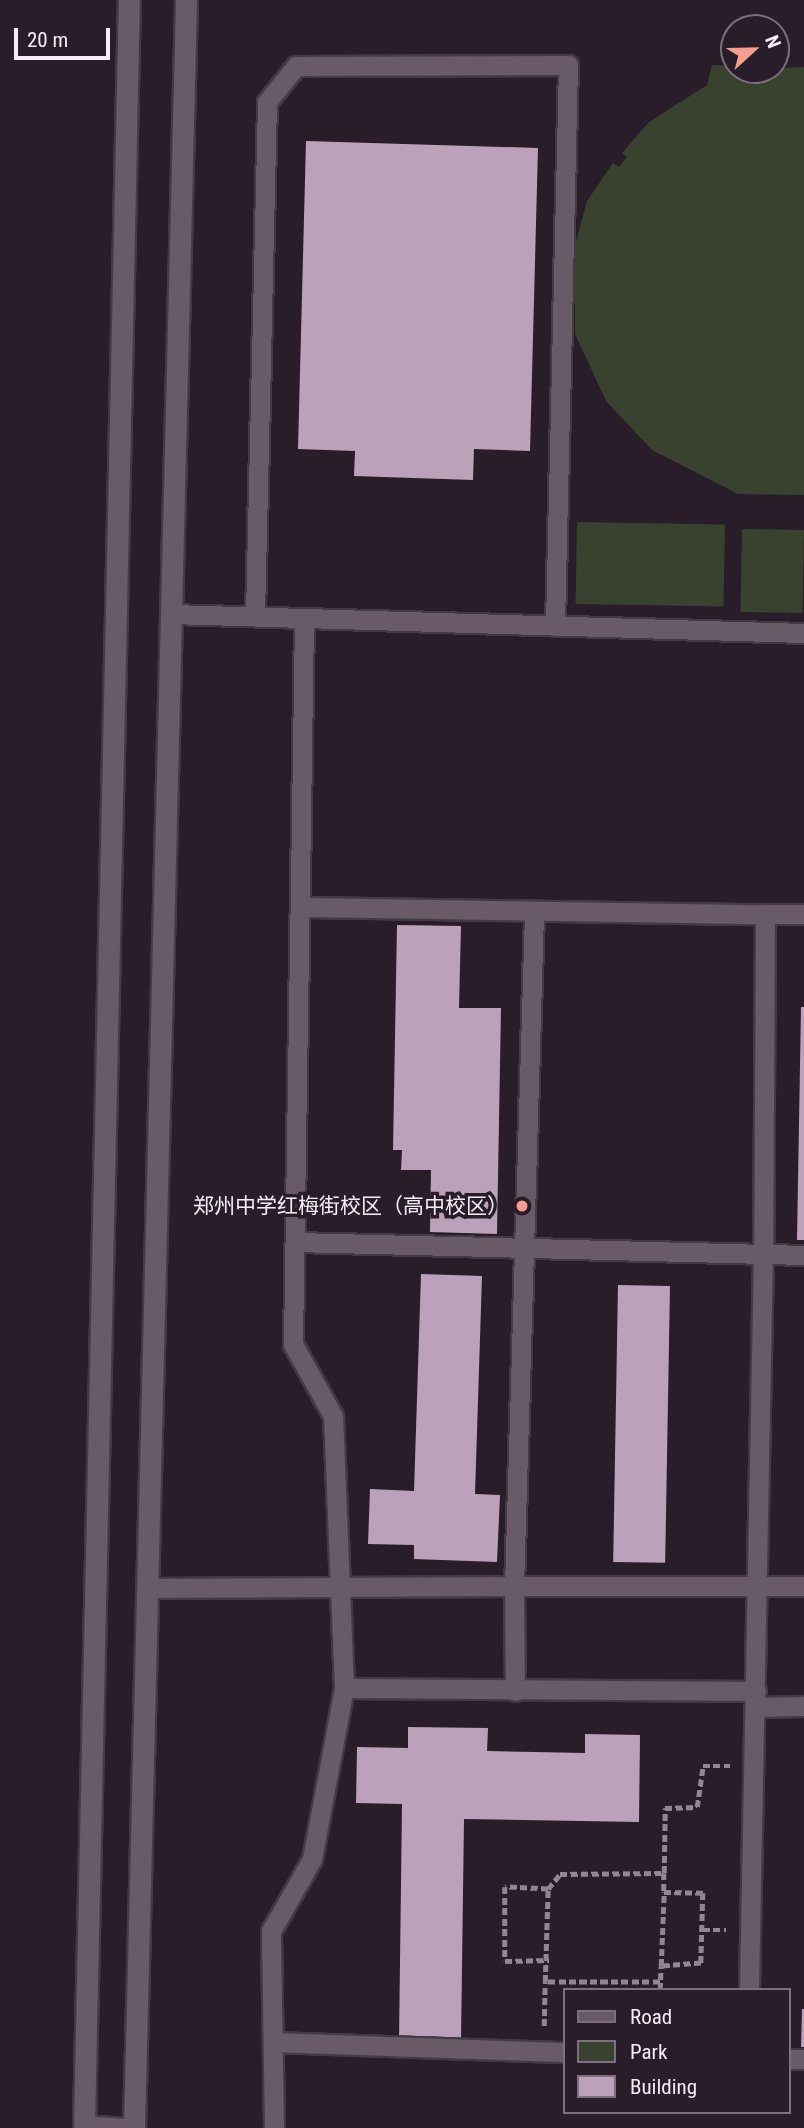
<!DOCTYPE html>
<meta charset="utf-8">
<style>
body{margin:0}
#map{position:relative;width:804px;height:2128px;overflow:hidden;background:#291d29;font-family:"Roboto Condensed","Noto Sans SC",sans-serif}
div>[style]{position:absolute}
[style*='--x']{left:calc(var(--x)*1px);top:calc(var(--y)*1px);width:calc(var(--w)*1px);rotate:calc(var(--a)*1deg)}
.green>*{inset:0;background:#39422e;transform-origin:0 0}
.building>*{inset:0;background:#bca1ba;transform-origin:0 0}
.path>*{height:4.5px;margin-top:-2.25px;transform-origin:0;background:repeating-linear-gradient(90deg,#918791 0 7px,transparent 0 10.5px)}
.roads{filter:drop-shadow(2px 0 #433a43) drop-shadow(-2px 0 #433a43) drop-shadow(0 2px #433a43) drop-shadow(0 -2px #433a43)}
.service>*{height:19px;margin:-9.5px;padding:0 9.5px;transform-origin:9.5px;border-radius:9.5px;background:#685a67}
.tertiary>*{height:21px;margin:-10.5px;padding:0 10.5px;transform-origin:10.5px;border-radius:10.5px;background:#685a67}
.dots>*{width:19px;height:19px;translate:-50% -50%;box-sizing:border-box;border:4px solid #291d29;border-radius:50%}
span{translate:-50% -50%;white-space:nowrap;text-align:center;line-height:1.15;-webkit-text-stroke:7px #291d29;paint-order:stroke}
.poi-label{font-size:21px;color:#f5edf5}
.right{translate:-100% -50%;text-align:right}
.legend{position:absolute;left:563px;top:1988px;width:228px;height:126px;box-sizing:border-box;background:#291d29;border:2px solid #7b707b;margin:0;padding:9px 12px;list-style:none;font-size:21px;color:#f5edf5}
.legend li{display:flex;align-items:center;gap:14px;height:35px}
.legend b{width:35px;border:2px solid #7b707b}
.north{position:absolute;left:720px;top:14px;width:70px;height:70px;box-sizing:border-box;background:#291d29;border:2px solid #7b707b;border-radius:50%;rotate:68deg;font-size:19px;font-weight:700;line-height:28px;text-align:center;color:#f5edf5}
.north::after{content:'';display:block;margin:auto;width:24px;height:32px;background:#f59d8f;clip-path:polygon(50% 0,100% 100%,50% 72%,0 100%)}
.scale{position:absolute;left:14px;top:28px;width:96px;height:32px;box-sizing:border-box;border:4px solid #f5edf5;border-top:0;padding-left:9px;font-size:21px;line-height:24px;white-space:nowrap;color:#f5edf5;-webkit-text-stroke:5px #291d29;paint-order:stroke}
</style>
<div id="map">
<div class="green">
<div style="clip-path:polygon(712px 65px,734px 66px,734px 70px,804px 67px,804px 495px,738px 494px,652px 450px,606px 401px,575px 334px,575px 245px,587px 201px,613px 163px,619px 167px,627px 157px,622px 153px,649px 122px,707px 85px)"></div>
<div style="left:577px;top:522px;width:148px;height:82px;rotate:1deg"></div>
<div style="left:742px;top:529px;width:62px;height:83px;rotate:1deg"></div>
</div>
<div class="building">
<div style="clip-path:polygon(306px 141px,538px 148px,530px 451px,474px 449px,473px 480px,354px 476px,355px 451px,298px 449px)"></div>
<div style="clip-path:polygon(397px 925px,461px 926px,459px 1008px,501px 1008px,497px 1234px,430px 1232px,431px 1170px,401px 1170px,402px 1150px,393px 1150px)"></div>
<div style="clip-path:polygon(801px 1007px,804px 1007px,804px 1240px,797px 1240px)"></div>
<div style="clip-path:polygon(421px 1274px,482px 1276px,475px 1494px,500px 1495px,497px 1562px,414px 1559px,414px 1545px,368px 1544px,370px 1489px,414px 1491px)"></div>
<div style="left:618px;top:1285px;width:52px;height:277px;rotate:1deg"></div>
<div style="clip-path:polygon(408px 1727px,488px 1728px,487px 1751px,585px 1753px,585px 1734px,640px 1735px,639px 1822px,464px 1819px,461px 2042px,399px 2041px,402px 1804px,356px 1803px,357px 1747px,408px 1748px)"></div>
<div style="clip-path:polygon(802px 2009px,804px 2009px,804px 2047px,801px 2047px)"></div>
</div>
<div class="path">
<div style="--x:664;--y:1873;--w:65;--a:-89.1"></div>
<div style="--x:665;--y:1808;--w:32;--a:-2"></div>
<div style="--x:697;--y:1807;--w:41;--a:-81.7"></div>
<div style="--x:703;--y:1766;--w:27;--a:0"></div>
<div style="--x:548;--y:1889;--w:43;--a:-177.3"></div>
<div style="--x:505;--y:1887;--w:74;--a:90"></div>
<div style="--x:505;--y:1961;--w:44;--a:-1.3"></div>
<div style="--x:664;--y:1892;--w:39;--a:1"></div>
<div style="--x:703;--y:1893;--w:70;--a:91.6"></div>
<div style="--x:701;--y:1963;--w:40;--a:175.7"></div>
<div style="--x:661;--y:1966;--w:74;--a:-87.7"></div>
<div style="--x:703;--y:1930;--w:23;--a:0"></div>
<div style="--x:660;--y:1982;--w:115;--a:180"></div>
<div style="--x:545;--y:1982;--w:93;--a:-88.2"></div>
<div style="--x:548;--y:1889;--w:19;--a:-51"></div>
<div style="--x:560;--y:1874;--w:104;--a:-0.6"></div>
<div style="--x:664;--y:1873;--w:19;--a:90"></div>
<div style="--x:660;--y:1990;--w:24;--a:-88"></div>
<div style="--x:544;--y:2026;--w:44;--a:-88.7"></div>
</div>
<div class="roads">
<div class="service">
<div style="--x:171;--y:614;--w:633;--a:1.72"></div>
<div style="--x:255;--y:615;--w:513;--a:-88.66"></div>
<div style="--x:267;--y:102;--w:46;--a:-51.1"></div>
<div style="--x:296;--y:66;--w:272;--a:-0.2"></div>
<div style="--x:568;--y:65;--w:561;--a:91.33"></div>
<div style="--x:300;--y:907;--w:465;--a:0.9"></div>
<div style="--x:765;--y:914;--w:339;--a:90.3"></div>
<div style="--x:763;--y:1253;--w:737;--a:91.09"></div>
<div style="--x:534;--y:913;--w:673;--a:91.7"></div>
<div style="--x:514;--y:1586;--w:290;--a:0"></div>
<div style="--x:765;--y:914;--w:39;--a:0"></div>
<div style="--x:295;--y:1242;--w:509;--a:1.46"></div>
<div style="--x:148;--y:1588;--w:366;--a:-0.3"></div>
<div style="--x:514;--y:1586;--w:105;--a:89.5"></div>
<div style="--x:344;--y:1688;--w:412;--a:0.4"></div>
<div style="--x:755;--y:1707;--w:49;--a:-1.2"></div>
<div style="--x:275;--y:2042;--w:289;--a:2"></div>
<div style="--x:788;--y:2059;--w:16;--a:0"></div>
<div style="--x:84;--y:2125;--w:42;--a:4.1"></div>
<div style="--x:274;--y:2128;--w:197;--a:-90.9"></div>
<div style="--x:271;--y:1931;--w:83;--a:-60.3"></div>
<div style="--x:312;--y:1859;--w:174;--a:-79.4"></div>
<div style="--x:344;--y:1688;--w:272;--a:-92.3"></div>
<div style="--x:333;--y:1416;--w:82;--a:-119.1"></div>
<div style="--x:293;--y:1344;--w:725;--a:-89.13"></div>
</div>
<div class="tertiary">
<div style="--x:84;--y:2125;--w:2125;--a:-88.79"></div>
<div style="--x:134;--y:2128;--w:2129;--a:-88.6"></div>
</div>
</div>
<div class="dots">
<div style="left:522px;top:1206px;background:#f59d8f"></div>
</div>
<div class="poi-label">
<span class="right" style="left:508px;top:1206px">郑州中学红梅街校区（高中校区）</span>
</div>
<ul class="legend">
<li><b style="height:9px;background:#685a67"></b>Road</li>
<li><b style="height:19px;background:#39422e"></b>Park</li>
<li><b style="height:19px;background:#bca1ba"></b>Building</li>
</ul>
<div class="north">N</div>
<div class="scale">20 m</div>
</div>
